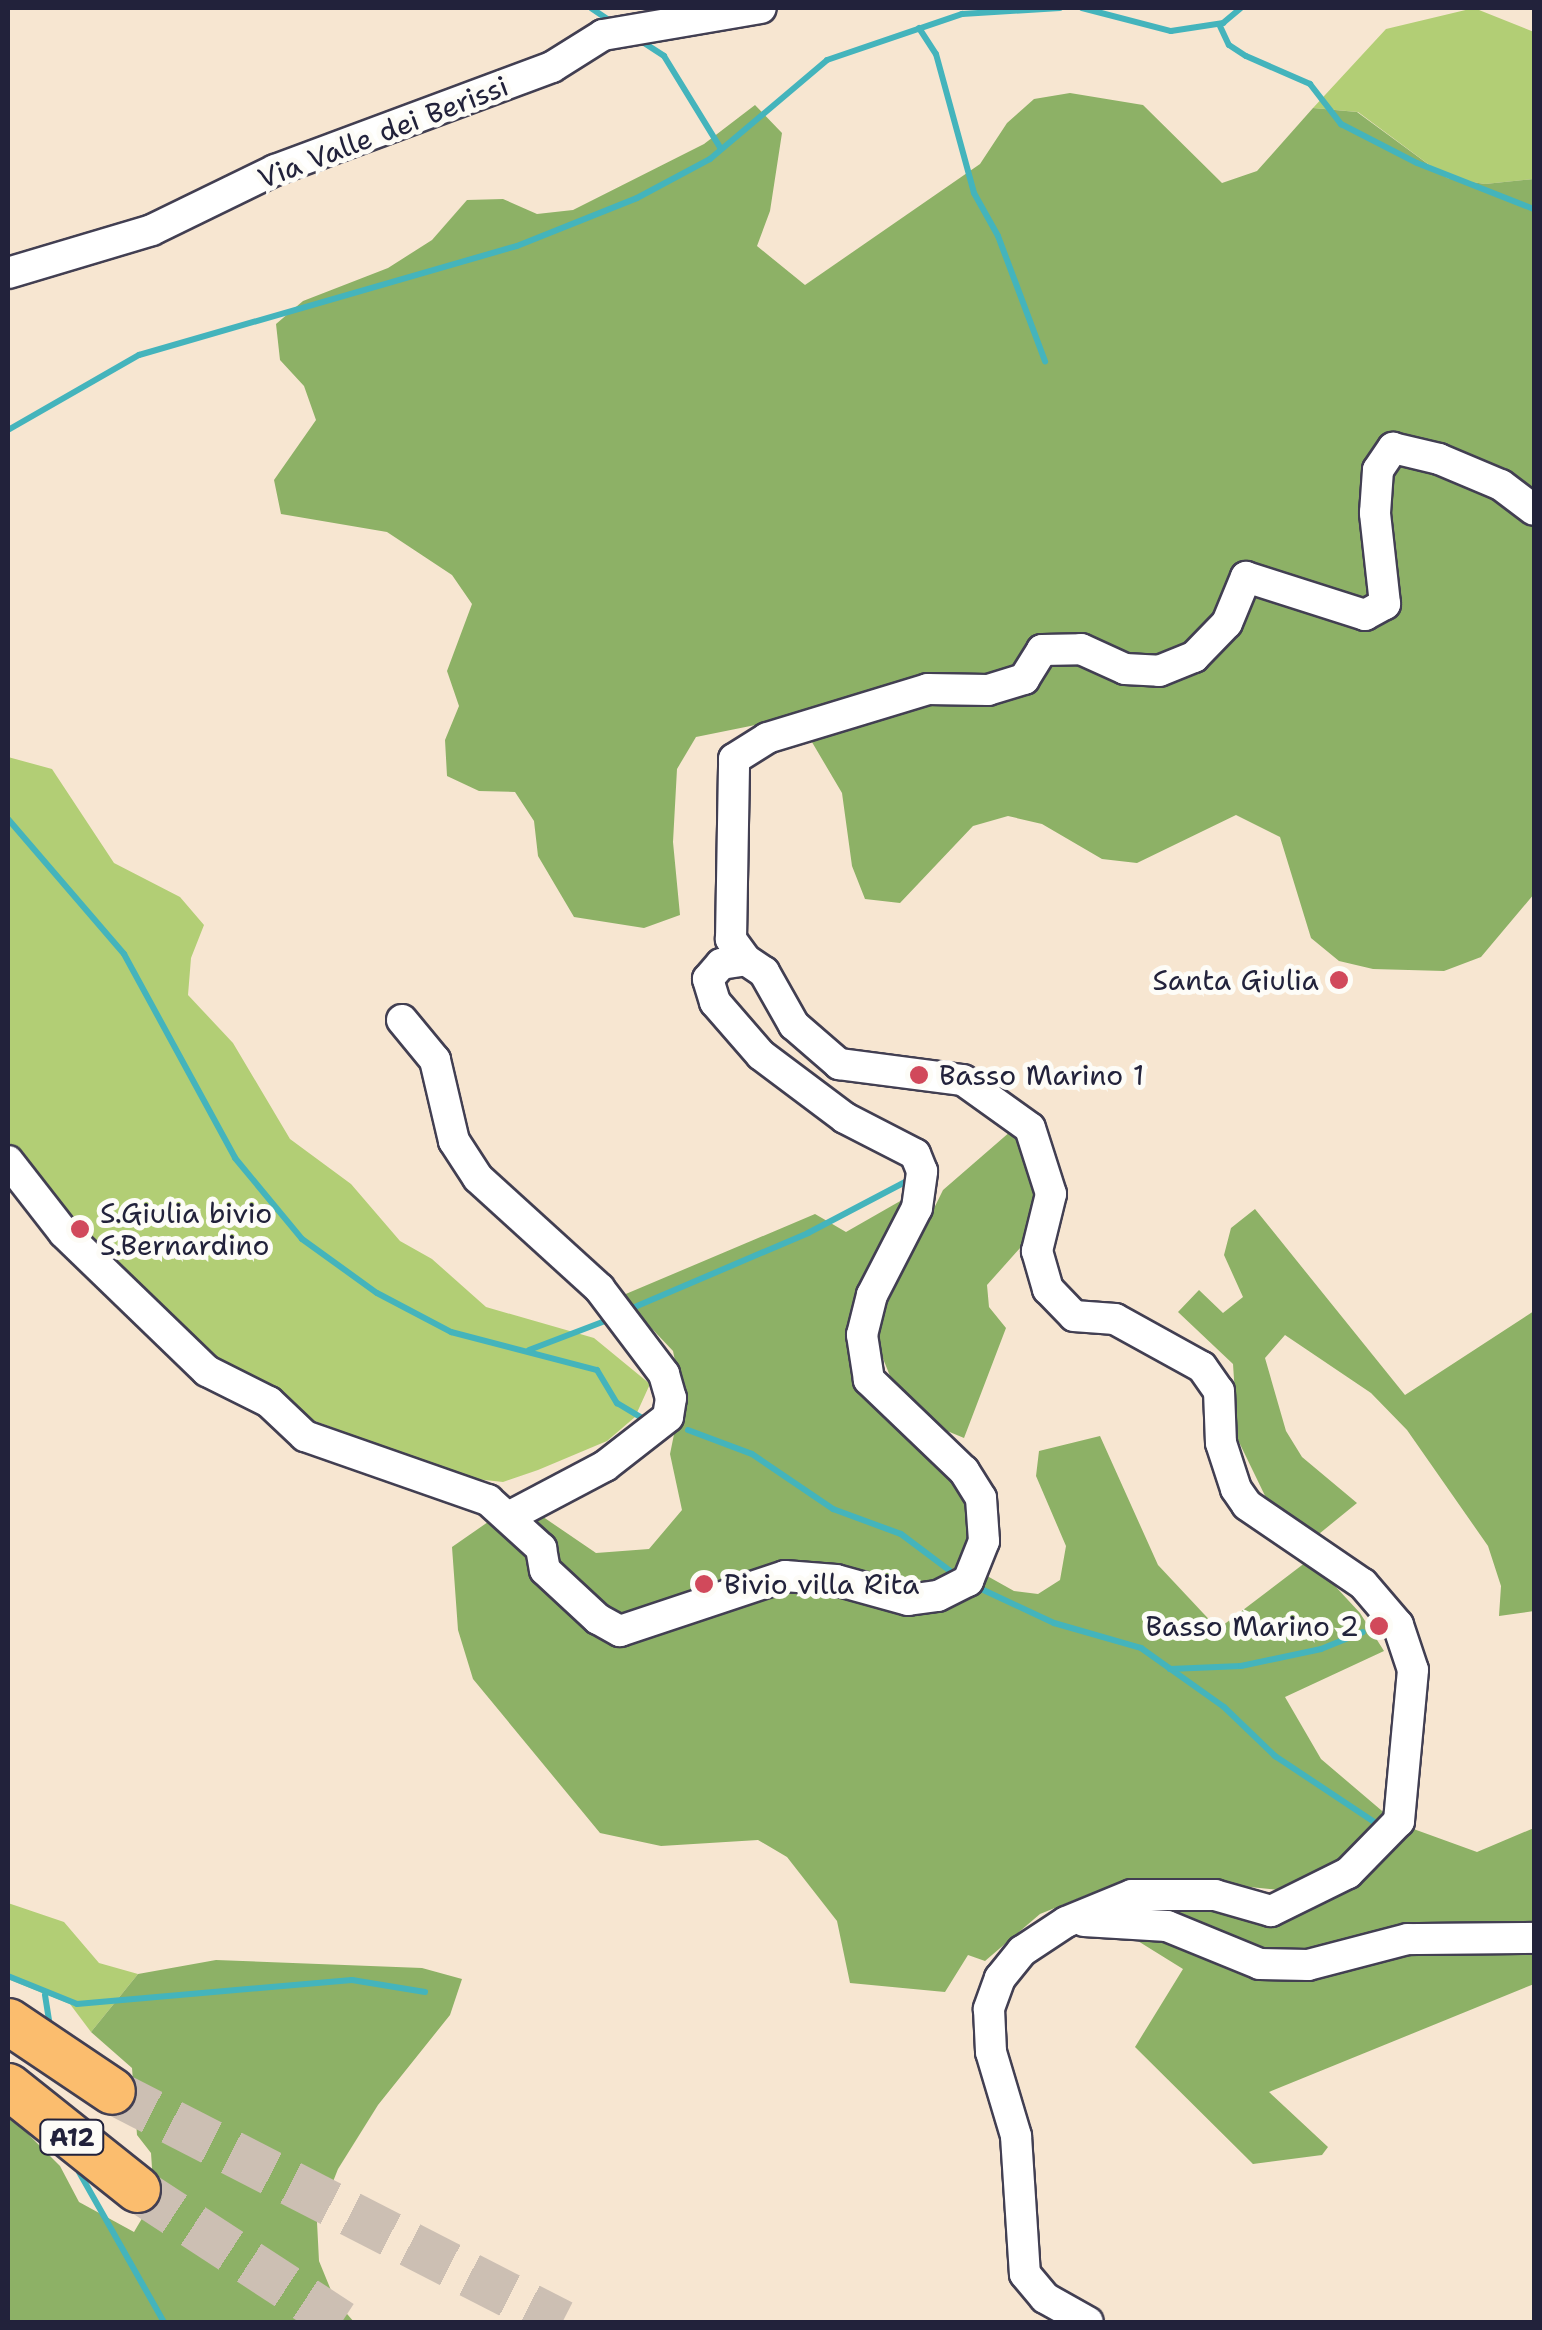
<!DOCTYPE html>
<style>
body{margin:0}
#map{position:relative;width:1542px;height:2330px;overflow:hidden;background:#f7e6d1;font-family:"Shantell Sans",sans-serif}
div>[style]{position:absolute}
[style*='--x']{left:calc(var(--x)*1px);top:calc(var(--y)*1px);width:calc(var(--w)*1px);rotate:calc(var(--a)*1deg)}
.green>*{inset:0;background:#b2ce75}
.forest>*{inset:0;background:#8db166}
.stream>*{height:6px;margin:-3px;padding:0 3px;transform-origin:3px;border-radius:3px;background:#44b4bc}
.highway-tunnel>*{height:45px;margin-top:-22.5px;transform-origin:0;background:repeating-linear-gradient(90deg,#ccbfb3 0 45px,transparent 0 67px)}
.roads{filter:drop-shadow(2px 0 #423f52) drop-shadow(-2px 0 #423f52) drop-shadow(0 2px #423f52) drop-shadow(0 -2px #423f52)}
.minor>*{height:30px;margin:-15px;padding:0 15px;transform-origin:15px;border-radius:15px;background:#fff}
.highway>*{height:45px;margin:-22.5px;padding:0 22.5px;transform-origin:22.5px;border-radius:22.5px;background:#fbbd6e}
.dots>*{width:28px;height:28px;translate:-50% -50%;box-sizing:border-box;border:5px solid #fdfcf7;border-radius:50%}
span{translate:-50% -50%;white-space:nowrap;text-align:center;line-height:1.15;-webkit-text-stroke:10px #fdfcf7;paint-order:stroke}
.shield-label span{padding:2px 8px;background:#fdfcf7;border:2px solid;border-radius:8px;-webkit-text-stroke-width:0}
.shield-label{font-size:25px;color:#22223b;font-weight:700}
.street-label{font-size:28px;color:#22223b}
.poi-label{font-size:28px;color:#22223b}
.right{translate:-100% -50%;text-align:right}
.left{translate:0 -50%;text-align:left}
.frame{position:absolute;inset:0;border:10px solid #22223b;pointer-events:none}
</style>
<div id="map">
<div class="green">
<div style="clip-path:polygon(1474px 8px,1534px 32px,1534px 179px,1485px 184px,1447px 178px,1358px 112px,1313px 108px,1386px 29px)"></div>
<div style="clip-path:polygon(8px 757px,52px 769px,114px 863px,180px 897px,204px 925px,191px 958px,188px 995px,233px 1043px,290px 1139px,351px 1184px,400px 1241px,432px 1259px,486px 1307px,594px 1338px,650px 1384px,635px 1417px,607px 1441px,538px 1470px,503px 1482px,467px 1478px,315px 1421px,207px 1355px,74px 1226px,8px 1146px)"></div>
<div style="clip-path:polygon(8px 1903px,64px 1922px,99px 1963px,138px 1974px,91px 2032px,70px 2004px,8px 1979px)"></div>
</div>
<div class="forest">
<div style="clip-path:polygon(1070px 93px,1143px 105px,1222px 183px,1257px 171px,1313px 108px,1357px 112px,1447px 178px,1485px 184px,1534px 179px,1534px 894px,1481px 957px,1444px 971px,1373px 969px,1339px 961px,1311px 938px,1280px 837px,1236px 815px,1137px 863px,1102px 859px,1042px 824px,1008px 816px,973px 826px,900px 903px,865px 899px,852px 866px,842px 793px,806px 732px,770px 722px,696px 737px,677px 769px,673px 842px,680px 915px,644px 928px,574px 917px,538px 856px,534px 821px,515px 792px,479px 791px,447px 776px,445px 740px,459px 706px,447px 671px,472px 604px,452px 575px,387px 532px,281px 514px,274px 480px,316px 420px,304px 386px,280px 360px,276px 324px,303px 301px,388px 268px,432px 240px,467px 200px,503px 199px,537px 214px,573px 210px,704px 144px,755px 105px,782px 133px,770px 211px,757px 246px,805px 285px,980px 164px,1007px 123px,1034px 99px)"></div>
<div style="clip-path:polygon(1011px 1131px,1026px 1146px,1038px 1187px,1034px 1214px,1021px 1247px,987px 1285px,989px 1307px,1006px 1328px,964px 1438px,928px 1423px,894px 1386px,876px 1341px,882px 1314px,943px 1190px)"></div>
<div style="clip-path:polygon(902px 1200px,849px 1337px,851px 1371px,869px 1399px,961px 1492px,970px 1515px,964px 1563px,1014px 1591px,1038px 1594px,1060px 1580px,1066px 1546px,1036px 1476px,1039px 1451px,1100px 1436px,1158px 1565px,1218px 1629px,1310px 1559px,1360px 1613px,1384px 1651px,1285px 1697px,1321px 1759px,1388px 1816px,1352px 1851px,1308px 1881px,1279px 1890px,1171px 1879px,1089px 1894px,1040px 1914px,985px 1961px,968px 1955px,945px 1992px,850px 1983px,837px 1921px,787px 1857px,758px 1840px,661px 1846px,600px 1833px,473px 1679px,458px 1630px,452px 1547px,488px 1522px,530px 1508px,596px 1553px,649px 1549px,682px 1510px,670px 1454px,682px 1395px,673px 1351px,621px 1296px,815px 1214px,846px 1232px)"></div>
<div style="clip-path:polygon(1255px 1209px,1405px 1395px,1534px 1311px,1534px 1611px,1499px 1616px,1501px 1586px,1488px 1546px,1407px 1430px,1371px 1393px,1285px 1335px,1265px 1358px,1286px 1431px,1302px 1457px,1357px 1503px,1314px 1538px,1269px 1504px,1238px 1440px,1233px 1364px,1178px 1312px,1199px 1290px,1223px 1313px,1243px 1297px,1224px 1255px,1231px 1228px)"></div>
<div style="clip-path:polygon(1408px 1827px,1477px 1852px,1534px 1828px,1534px 1984px,1269px 2092px,1328px 2147px,1322px 2155px,1253px 2164px,1135px 2047px,1183px 1969px,1096px 1915px,1148px 1898px,1243px 1913px)"></div>
<div style="clip-path:polygon(216px 1960px,422px 1968px,462px 1979px,450px 2015px,378px 2105px,338px 2169px,317px 2222px,319px 2261px,335px 2300px,354px 2322px,8px 2322px,8px 2114px,60px 2166px,79px 2202px,134px 2232px,154px 2198px,151px 2153px,137px 2135px,132px 2068px,91px 2032px,138px 1974px)"></div>
</div>
<div class="stream">
<div style="--x:591;--y:8;--w:29;--a:34"></div>
<div style="--x:1082;--y:8;--w:92;--a:14.5"></div>
<div style="--x:1171;--y:31;--w:53;--a:-8.7"></div>
<div style="--x:1223;--y:23;--w:23;--a:-40"></div>
<div style="--x:1219;--y:24;--w:23;--a:65"></div>
<div style="--x:1229;--y:45;--w:20;--a:33"></div>
<div style="--x:1246;--y:56;--w:70;--a:23.6"></div>
<div style="--x:1310;--y:84;--w:51;--a:52.2"></div>
<div style="--x:1341;--y:124;--w:85;--a:27.2"></div>
<div style="--x:1417;--y:163;--w:126;--a:21.5"></div>
<div style="--x:919;--y:28;--w:31;--a:57"></div>
<div style="--x:936;--y:54;--w:144;--a:74.7"></div>
<div style="--x:974;--y:193;--w:49;--a:60.8"></div>
<div style="--x:998;--y:236;--w:134;--a:69.4"></div>
<div style="--x:638;--y:39;--w:31;--a:33"></div>
<div style="--x:664;--y:56;--w:109;--a:58.5"></div>
<div style="--x:8;--y:430;--w:151;--a:-29.8"></div>
<div style="--x:139;--y:355;--w:393;--a:-16.1"></div>
<div style="--x:517;--y:246;--w:129;--a:-21.8"></div>
<div style="--x:637;--y:198;--w:83;--a:-28.1"></div>
<div style="--x:710;--y:159;--w:153;--a:-40.2"></div>
<div style="--x:827;--y:60;--w:143;--a:-18.8"></div>
<div style="--x:962;--y:14;--w:98;--a:-3.5"></div>
<div style="--x:8;--y:819;--w:178;--a:49.3"></div>
<div style="--x:124;--y:954;--w:232;--a:61.4"></div>
<div style="--x:235;--y:1158;--w:105;--a:50.4"></div>
<div style="--x:302;--y:1239;--w:92;--a:35.8"></div>
<div style="--x:377;--y:1293;--w:84;--a:27.8"></div>
<div style="--x:451;--y:1332;--w:151;--a:14.6"></div>
<div style="--x:597;--y:1370;--w:39;--a:59"></div>
<div style="--x:617;--y:1403;--w:29;--a:31"></div>
<div style="--x:630;--y:1309;--w:194;--a:-23.1"></div>
<div style="--x:808;--y:1233;--w:114;--a:-27.7"></div>
<div style="--x:529;--y:1350;--w:87;--a:-20.9"></div>
<div style="--x:688;--y:1430;--w:68;--a:20.6"></div>
<div style="--x:752;--y:1454;--w:98;--a:34.2"></div>
<div style="--x:833;--y:1509;--w:72;--a:20.2"></div>
<div style="--x:901;--y:1534;--w:71;--a:37"></div>
<div style="--x:977;--y:1587;--w:85;--a:25.1"></div>
<div style="--x:1054;--y:1623;--w:91;--a:16"></div>
<div style="--x:1141;--y:1648;--w:102;--a:35.4"></div>
<div style="--x:1224;--y:1707;--w:71;--a:43.9"></div>
<div style="--x:1275;--y:1756;--w:125;--a:33.6"></div>
<div style="--x:1170;--y:1669;--w:71;--a:-2.4"></div>
<div style="--x:1241;--y:1666;--w:82;--a:-12"></div>
<div style="--x:1321;--y:1649;--w:45;--a:-22"></div>
<div style="--x:8;--y:1976;--w:74;--a:22.1"></div>
<div style="--x:77;--y:2004;--w:276;--a:-5"></div>
<div style="--x:352;--y:1980;--w:74;--a:9.3"></div>
<div style="--x:45;--y:1995;--w:33;--a:81"></div>
<div style="--x:79;--y:2172;--w:172;--a:60.5"></div>
</div>
<div class="highway-tunnel">
<div style="--x:112;--y:2091;--w:506;--a:27.17"></div>
<div style="--x:137;--y:2189;--w:244;--a:33.1"></div>
</div>
<div class="roads">
<div class="minor">
<div style="--x:8;--y:273;--w:150;--a:-16.6"></div>
<div style="--x:152;--y:230;--w:137;--a:-26"></div>
<div style="--x:275;--y:170;--w:296;--a:-20.4"></div>
<div style="--x:552;--y:67;--w:60;--a:-32.1"></div>
<div style="--x:603;--y:35;--w:160;--a:-9.7"></div>
<div style="--x:746;--y:960;--w:26;--a:-126"></div>
<div style="--x:731;--y:939;--w:180;--a:-89"></div>
<div style="--x:734;--y:759;--w:39;--a:-32"></div>
<div style="--x:767;--y:738;--w:168;--a:-16.9"></div>
<div style="--x:928;--y:689;--w:60;--a:1"></div>
<div style="--x:988;--y:690;--w:38;--a:-17"></div>
<div style="--x:1024;--y:679;--w:34;--a:-58"></div>
<div style="--x:1042;--y:650;--w:39;--a:-1"></div>
<div style="--x:1081;--y:649;--w:48;--a:24.4"></div>
<div style="--x:1125;--y:669;--w:34;--a:3"></div>
<div style="--x:1159;--y:671;--w:38;--a:-22"></div>
<div style="--x:1194;--y:657;--w:47;--a:-45.9"></div>
<div style="--x:1227;--y:623;--w:50;--a:-67.6"></div>
<div style="--x:1246;--y:577;--w:125;--a:17.7"></div>
<div style="--x:1365;--y:615;--w:23;--a:-29"></div>
<div style="--x:1385;--y:604;--w:92;--a:-96.3"></div>
<div style="--x:1375;--y:513;--w:43;--a:-86"></div>
<div style="--x:1378;--y:470;--w:27;--a:-56"></div>
<div style="--x:1393;--y:448;--w:47;--a:13.4"></div>
<div style="--x:1439;--y:459;--w:67;--a:22.8"></div>
<div style="--x:1501;--y:485;--w:41;--a:37.1"></div>
<div style="--x:402;--y:1020;--w:52;--a:50.5"></div>
<div style="--x:435;--y:1060;--w:83;--a:76.8"></div>
<div style="--x:454;--y:1141;--w:44;--a:57"></div>
<div style="--x:478;--y:1178;--w:164;--a:42.3"></div>
<div style="--x:599;--y:1288;--w:108;--a:52.9"></div>
<div style="--x:664;--y:1374;--w:25;--a:74"></div>
<div style="--x:671;--y:1398;--w:19;--a:99"></div>
<div style="--x:668;--y:1417;--w:80;--a:142.1"></div>
<div style="--x:605;--y:1466;--w:107;--a:152.2"></div>
<div style="--x:8;--y:1161;--w:91;--a:52.1"></div>
<div style="--x:64;--y:1233;--w:199;--a:44"></div>
<div style="--x:207;--y:1371;--w:69;--a:26.6"></div>
<div style="--x:269;--y:1402;--w:50;--a:43.4"></div>
<div style="--x:305;--y:1436;--w:194;--a:19.3"></div>
<div style="--x:488;--y:1500;--w:72;--a:42.2"></div>
<div style="--x:541;--y:1548;--w:22;--a:80"></div>
<div style="--x:545;--y:1570;--w:72;--a:42.8"></div>
<div style="--x:598;--y:1619;--w:25;--a:29"></div>
<div style="--x:620;--y:1631;--w:174;--a:-18.4"></div>
<div style="--x:785;--y:1576;--w:51;--a:4.5"></div>
<div style="--x:836;--y:1580;--w:75;--a:15.5"></div>
<div style="--x:908;--y:1600;--w:30;--a:-8"></div>
<div style="--x:938;--y:1596;--w:34;--a:-27"></div>
<div style="--x:968;--y:1581;--w:43;--a:-68.2"></div>
<div style="--x:984;--y:1541;--w:43;--a:-94"></div>
<div style="--x:981;--y:1498;--w:32;--a:-122"></div>
<div style="--x:964;--y:1471;--w:132;--a:-136.2"></div>
<div style="--x:869;--y:1380;--w:46;--a:-98.8"></div>
<div style="--x:862;--y:1335;--w:41;--a:-76"></div>
<div style="--x:872;--y:1295;--w:98;--a:-62.7"></div>
<div style="--x:917;--y:1208;--w:37;--a:-82"></div>
<div style="--x:922;--y:1171;--w:18;--a:-112"></div>
<div style="--x:915;--y:1154;--w:79;--a:-152.8"></div>
<div style="--x:845;--y:1118;--w:105;--a:-143.1"></div>
<div style="--x:761;--y:1055;--w:70;--a:-131"></div>
<div style="--x:715;--y:1002;--w:24;--a:-107"></div>
<div style="--x:708;--y:979;--w:20;--a:-49"></div>
<div style="--x:721;--y:964;--w:25;--a:-9"></div>
<div style="--x:746;--y:960;--w:22;--a:34"></div>
<div style="--x:764;--y:972;--w:61;--a:60.5"></div>
<div style="--x:794;--y:1025;--w:60;--a:40.9"></div>
<div style="--x:839;--y:1064;--w:125;--a:7.4"></div>
<div style="--x:963;--y:1080;--w:82;--a:35.6"></div>
<div style="--x:1030;--y:1128;--w:69;--a:72.3"></div>
<div style="--x:1051;--y:1194;--w:59;--a:103.8"></div>
<div style="--x:1037;--y:1251;--w:40;--a:74"></div>
<div style="--x:1048;--y:1289;--w:37;--a:46"></div>
<div style="--x:1074;--y:1316;--w:41;--a:4.2"></div>
<div style="--x:1115;--y:1319;--w:99;--a:28.9"></div>
<div style="--x:1202;--y:1367;--w:29;--a:55"></div>
<div style="--x:1219;--y:1391;--w:52;--a:87.8"></div>
<div style="--x:1221;--y:1443;--w:48;--a:71.9"></div>
<div style="--x:1236;--y:1489;--w:19;--a:55"></div>
<div style="--x:1247;--y:1505;--w:140;--a:34.3"></div>
<div style="--x:1363;--y:1584;--w:54;--a:49.5"></div>
<div style="--x:1398;--y:1625;--w:47;--a:71.6"></div>
<div style="--x:1413;--y:1670;--w:152;--a:95.3"></div>
<div style="--x:1399;--y:1821;--w:73;--a:134.4"></div>
<div style="--x:1348;--y:1873;--w:86;--a:153.7"></div>
<div style="--x:1271;--y:1911;--w:58;--a:-164.1"></div>
<div style="--x:1215;--y:1895;--w:83;--a:180"></div>
<div style="--x:1132;--y:1895;--w:71;--a:157.8"></div>
<div style="--x:1066;--y:1922;--w:53;--a:146.6"></div>
<div style="--x:1022;--y:1951;--w:35;--a:129"></div>
<div style="--x:1000;--y:1978;--w:33;--a:110"></div>
<div style="--x:989;--y:2009;--w:43;--a:87.3"></div>
<div style="--x:991;--y:2052;--w:88;--a:73.4"></div>
<div style="--x:1016;--y:2136;--w:138;--a:86.3"></div>
<div style="--x:1025;--y:2274;--w:31;--a:50"></div>
<div style="--x:1045;--y:2298;--w:49;--a:29.2"></div>
<div style="--x:1084;--y:1921;--w:83;--a:3.4"></div>
<div style="--x:1167;--y:1926;--w:100;--a:22.2"></div>
<div style="--x:1260;--y:1964;--w:48;--a:1.2"></div>
<div style="--x:1308;--y:1965;--w:103;--a:-14.6"></div>
<div style="--x:1408;--y:1939;--w:126;--a:-0.5"></div>
</div>
<div class="highway">
<div style="--x:8;--y:2021;--w:125;--a:33.9"></div>
<div style="--x:8;--y:2086;--w:165;--a:38.6"></div>
</div>
</div>
<div class="dots">
<div style="left:1339px;top:980px;background:#d1495b"></div>
<div style="left:919px;top:1075px;background:#d1495b"></div>
<div style="left:80px;top:1229px;background:#d1495b"></div>
<div style="left:704px;top:1584px;background:#d1495b"></div>
<div style="left:1379px;top:1626px;background:#d1495b"></div>
</div>
<div class="shield-label">
<span style="left:72px;top:2137px">A12</span>
</div>
<div class="street-label">
<span style="left:383px;top:132px;rotate:-21deg">Via Valle dei Berissi</span>
</div>
<div class="poi-label">
<span class="right" style="left:1319px;top:980px">Santa Giulia</span>
<span class="left" style="left:939px;top:1075px">Basso Marino 1</span>
<span class="left" style="left:100px;top:1229px">S.Giulia bivio<br>S.Bernardino</span>
<span class="left" style="left:724px;top:1584px">Bivio villa Rita</span>
<span class="right" style="left:1359px;top:1626px">Basso Marino 2</span>
</div>
<div class="frame"></div>
</div>
